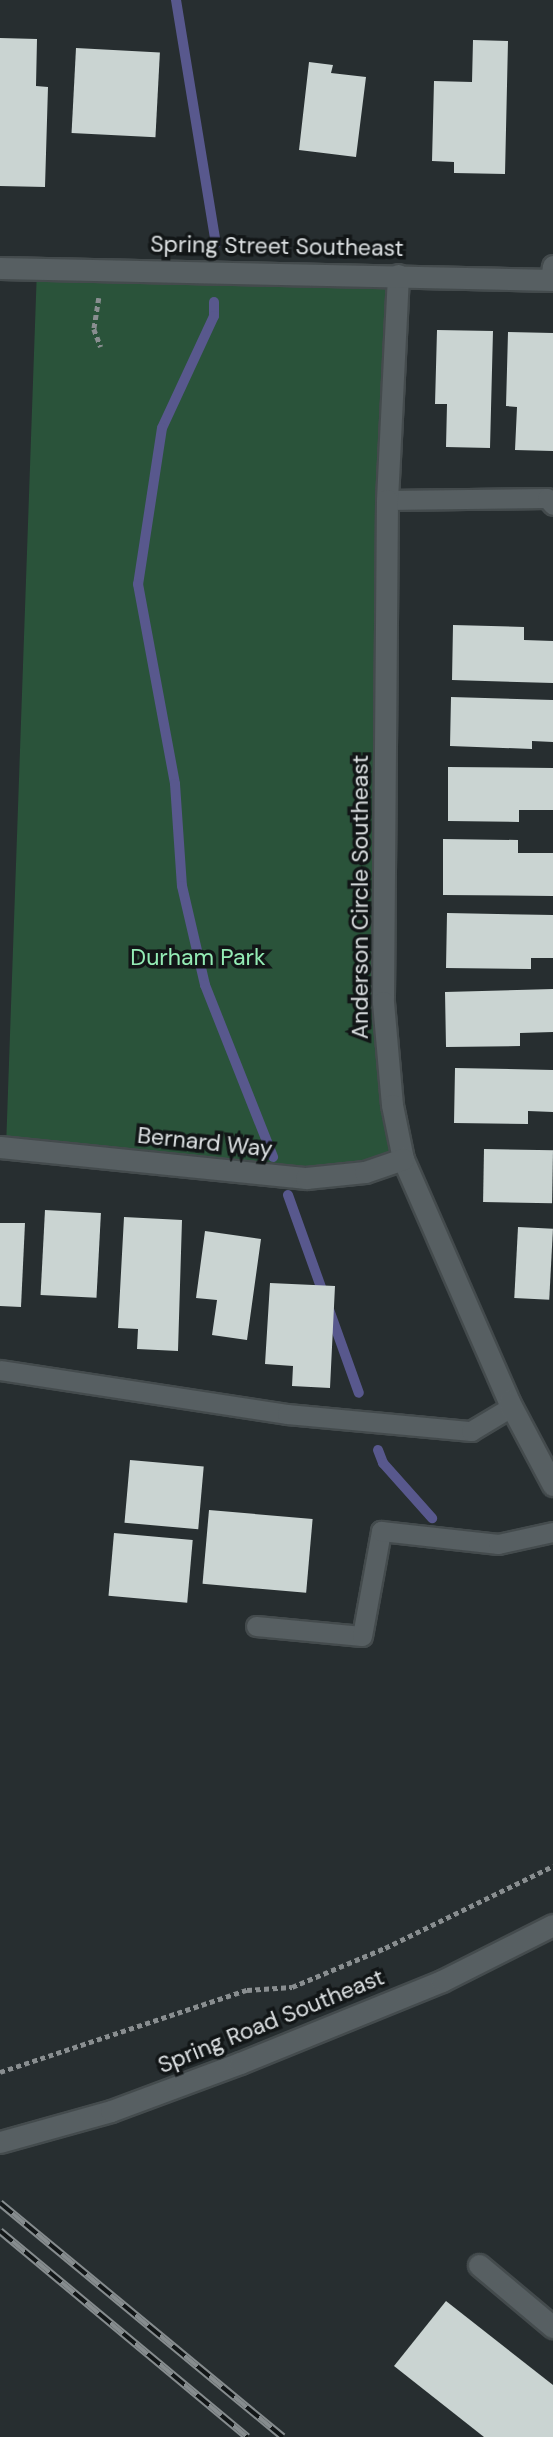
<!DOCTYPE html>
<style>
body{margin:0}
#map{position:relative;width:553px;height:2437px;overflow:hidden;background:#272e30;font-family:"DM Sans",sans-serif}
div>[style]{position:absolute}
[style*='--x']{left:calc(var(--x)*1px);top:calc(var(--y)*1px);width:calc(var(--w)*1px);rotate:calc(var(--a)*1deg)}
.green>*{inset:0;background:#2a533a}
.stream>*{height:10px;margin:-5px;padding:0 5px;transform-origin:5px;border-radius:5px;background:#58588d}
.building>*{inset:0;background:#cad4d2;transform-origin:0 0}
.path>*{height:4.5px;margin-top:-2.25px;transform-origin:0;background:repeating-linear-gradient(90deg,#898e90 0 5px,transparent 0 8.5px)}
.roads{filter:drop-shadow(2px 0 #444b4d) drop-shadow(-2px 0 #444b4d) drop-shadow(0 2px #444b4d) drop-shadow(0 -2px #444b4d)}
.service>*{height:19px;margin:-9.5px;padding:0 9.5px;transform-origin:9.5px;border-radius:9.5px;background:#575f62}
.minor>*{height:21px;margin:-10.5px;padding:0 10.5px;transform-origin:10.5px;border-radius:10.5px;background:#575f62}
.tertiary>*{height:21px;margin:-10.5px;padding:0 10.5px;transform-origin:10.5px;border-radius:10.5px;background:#575f62}
.secondary>*{height:21px;margin:-10.5px;padding:0 10.5px;transform-origin:10.5px;border-radius:10.5px;background:#575f62}
.rail>*{height:8px;margin-top:-4px;transform-origin:0;background:repeating-linear-gradient(90deg,#121617 0 16px,#868c8e 0 32px);box-sizing:border-box;border-block:2px solid #868c8e}
span{translate:-50% -50%;white-space:nowrap;text-align:center;line-height:1.15;-webkit-text-stroke:7px #121617;paint-order:stroke}
.street-label{font-size:23px;color:#dce0e2}
.park-label{font-size:23px;color:#94ecb5}
</style>
<div id="map">
<div class="green">
<div style="clip-path:polygon(37px 268px,398px 275px,383px 1002px,403px 1159px,365px 1172px,6px 1148px)"></div>
</div>
<div class="stream">
<div style="--x:176;--y:0;--w:247;--a:80.7"></div>
<div style="--x:214;--y:302;--w:14;--a:90"></div>
<div style="--x:214;--y:316;--w:123;--a:114.9"></div>
<div style="--x:162;--y:428;--w:158;--a:98.7"></div>
<div style="--x:138;--y:584;--w:203;--a:79.5"></div>
<div style="--x:175;--y:784;--w:102;--a:86.1"></div>
<div style="--x:182;--y:886;--w:102;--a:76.9"></div>
<div style="--x:205;--y:985;--w:185;--a:68.4"></div>
<div style="--x:288;--y:1195;--w:210;--a:70.3"></div>
<div style="--x:378;--y:1450;--w:14;--a:69"></div>
<div style="--x:383;--y:1463;--w:74;--a:48.3"></div>
</div>
<div class="building">
<div style="clip-path:polygon(0 38px,37px 39px,36px 86px,48px 87px,45px 187px,0 186px)"></div>
<div style="clip-path:polygon(473px 40px,508px 41px,505px 174px,454px 173px,454px 162px,432px 161px,434px 81px,472px 82px)"></div>
<div style="left:76px;top:48px;width:84px;height:85px;rotate:3deg"></div>
<div style="clip-path:polygon(309px 62px,333px 65px,331px 73px,366px 77px,356px 157px,299px 150px)"></div>
<div style="clip-path:polygon(437px 330px,493px 331px,490px 448px,446px 447px,447px 404px,435px 404px)"></div>
<div style="clip-path:polygon(508px 332px,553px 333px,553px 451px,515px 450px,517px 407px,506px 406px)"></div>
<div style="clip-path:polygon(453px 625px,524px 627px,524px 640px,553px 641px,553px 683px,452px 680px)"></div>
<div style="clip-path:polygon(451px 697px,553px 700px,553px 742px,532px 741px,532px 749px,450px 746px)"></div>
<div style="clip-path:polygon(448px 767px,553px 768px,553px 810px,519px 810px,519px 822px,448px 821px)"></div>
<div style="clip-path:polygon(443px 839px,518px 840px,518px 853px,553px 853px,553px 896px,443px 895px)"></div>
<div style="clip-path:polygon(447px 913px,553px 915px,553px 958px,531px 958px,531px 969px,446px 968px)"></div>
<div style="clip-path:polygon(553px 989px,553px 1032px,520px 1033px,520px 1046px,446px 1047px,445px 992px)"></div>
<div style="clip-path:polygon(455px 1068px,553px 1070px,553px 1112px,528px 1111px,528px 1124px,454px 1123px)"></div>
<div style="left:484px;top:1149px;width:69px;height:53px;rotate:1deg"></div>
<div style="left:45px;top:1210px;width:56px;height:85px;rotate:3deg"></div>
<div style="clip-path:polygon(124px 1217px,182px 1220px,178px 1351px,137px 1349px,138px 1329px,118px 1328px)"></div>
<div style="clip-path:polygon(0 1223px,25px 1223px,21px 1307px,0 1306px)"></div>
<div style="left:518px;top:1227px;width:35px;height:71px;rotate:3deg"></div>
<div style="clip-path:polygon(205px 1231px,261px 1239px,247px 1340px,212px 1335px,217px 1300px,196px 1298px)"></div>
<div style="clip-path:polygon(270px 1283px,335px 1286px,330px 1388px,292px 1386px,293px 1366px,265px 1364px)"></div>
<div style="left:130px;top:1460px;width:74px;height:63px;rotate:5deg"></div>
<div style="left:209px;top:1510px;width:104px;height:74px;rotate:5deg"></div>
<div style="left:114px;top:1533px;width:79px;height:63px;rotate:5deg"></div>
<div style="clip-path:polygon(446px 2301px,553px 2385px,553px 2437px,484px 2437px,394px 2366px)"></div>
</div>
<div class="path">
<div style="--x:99;--y:298;--w:31;--a:99"></div>
<div style="--x:94;--y:329;--w:19;--a:69"></div>
<div style="--x:0;--y:2072;--w:260;--a:-18.4"></div>
<div style="--x:247;--y:1990;--w:45;--a:-3.8"></div>
<div style="--x:292;--y:1987;--w:101;--a:-22.8"></div>
<div style="--x:385;--y:1948;--w:187;--a:-26"></div>
</div>
<div class="roads">
<div class="service">
<div style="--x:387;--y:500;--w:160;--a:-0.7"></div>
<div style="--x:547;--y:498;--w:9;--a:49"></div>
<div style="--x:0;--y:1370;--w:290;--a:8.7"></div>
<div style="--x:287;--y:1414;--w:185;--a:5.3"></div>
<div style="--x:471;--y:1431;--w:47;--a:-31"></div>
<div style="--x:256;--y:1626;--w:106;--a:5.4"></div>
<div style="--x:362;--y:1636;--w:107;--a:-79.7"></div>
<div style="--x:381;--y:1531;--w:118;--a:6.3"></div>
<div style="--x:498;--y:1544;--w:56;--a:-12.3"></div>
</div>
<div class="minor">
<div style="--x:398;--y:275;--w:225;--a:92.8"></div>
<div style="--x:387;--y:500;--w:502;--a:90.46"></div>
<div style="--x:383;--y:1002;--w:103;--a:85"></div>
<div style="--x:392;--y:1105;--w:55;--a:78.5"></div>
<div style="--x:403;--y:1159;--w:265;--a:66.4"></div>
<div style="--x:509;--y:1402;--w:94;--a:62.1"></div>
<div style="--x:551;--y:280;--w:14;--a:-82"></div>
<div style="--x:0;--y:1147;--w:308;--a:5.8"></div>
<div style="--x:306;--y:1178;--w:59;--a:-5.8"></div>
<div style="--x:365;--y:1172;--w:40;--a:-18.9"></div>
<div style="--x:479;--y:2265;--w:97;--a:40"></div>
</div>
<div class="tertiary">
<div style="--x:0;--y:268;--w:553;--a:1.24"></div>
</div>
<div class="secondary">
<div style="--x:0;--y:2142;--w:115;--a:-15.6"></div>
<div style="--x:111;--y:2111;--w:138;--a:-20.4"></div>
<div style="--x:240;--y:2063;--w:218;--a:-22.1"></div>
<div style="--x:442;--y:1981;--w:124;--a:-26.8"></div>
</div>
</div>
<div class="rail">
<div style="--x:0;--y:2203;--w:367;--a:39.6"></div>
<div style="--x:0;--y:2231;--w:322;--a:39.8"></div>
</div>
<div class="street-label">
<span style="left:277px;top:246px;rotate:1deg">Spring Street Southeast</span>
<span style="left:360px;top:897px;rotate:-90deg">Anderson Circle Southeast</span>
<span style="left:205px;top:1142px;rotate:6deg">Bernard Way</span>
<span style="left:271px;top:2021px;rotate:-22deg">Spring Road Southeast</span>
</div>
<div class="park-label">
<span style="left:198px;top:957px">Durham Park</span>
</div>
</div>
